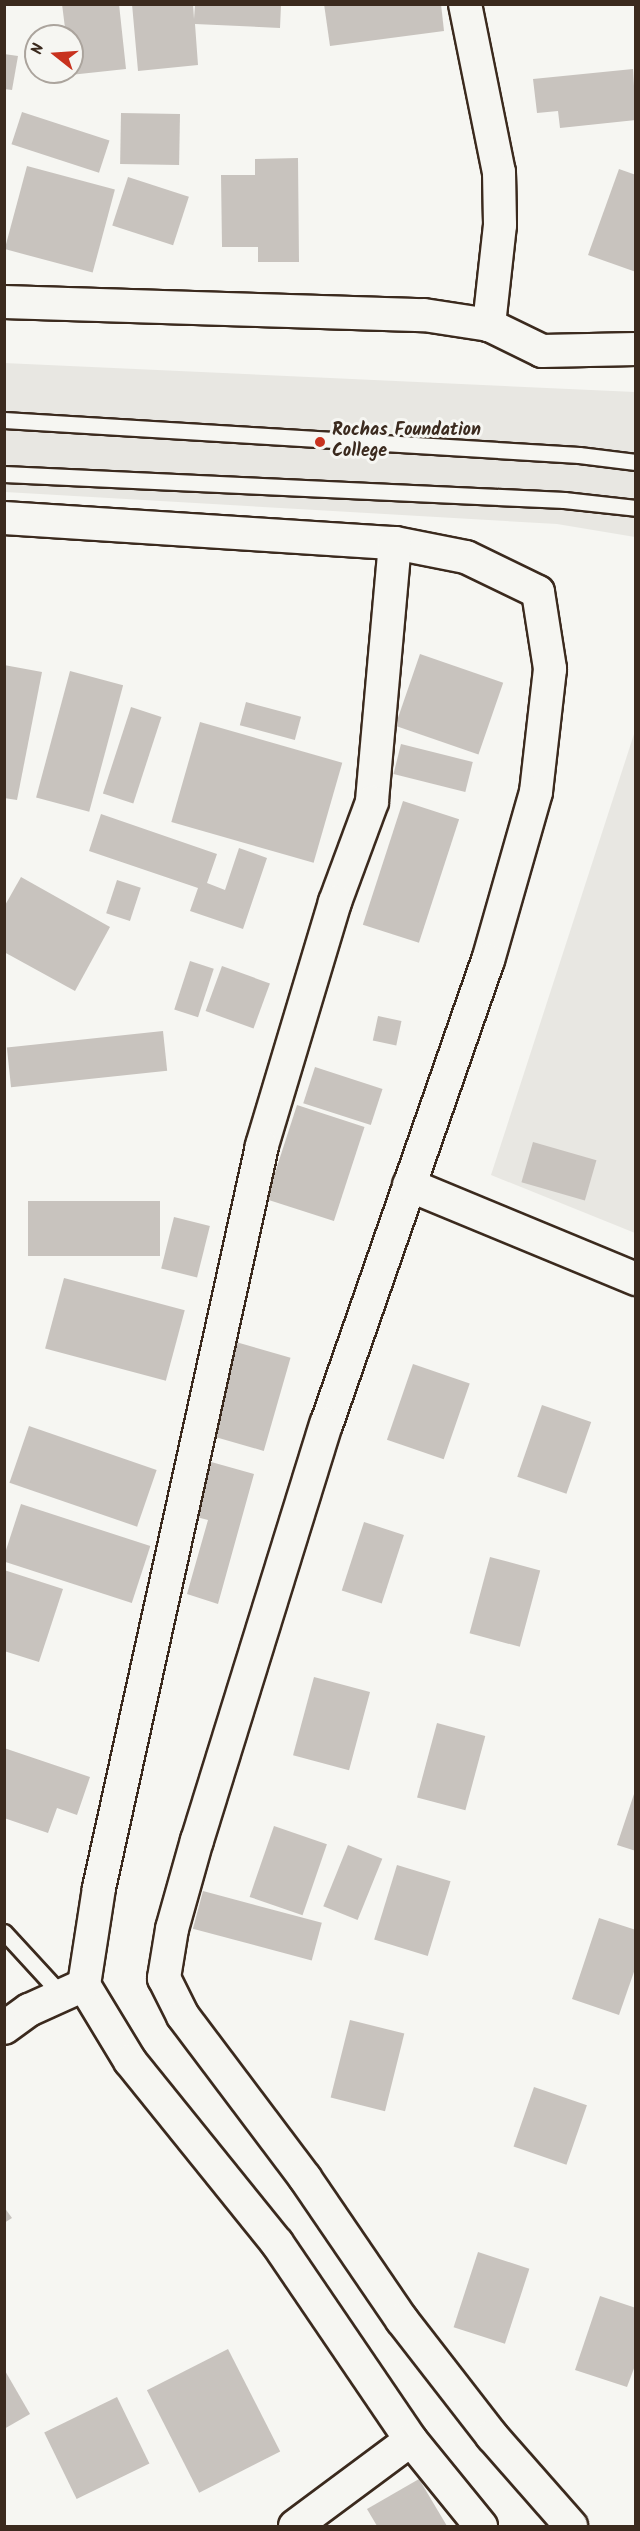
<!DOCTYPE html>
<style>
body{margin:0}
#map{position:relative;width:640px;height:2531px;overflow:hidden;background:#f6f6f2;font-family:Kalam,sans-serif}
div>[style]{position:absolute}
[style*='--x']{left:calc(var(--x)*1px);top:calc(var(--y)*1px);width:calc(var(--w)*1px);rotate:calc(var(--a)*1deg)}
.built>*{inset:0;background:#e8e7e2}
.building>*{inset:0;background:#c8c3be;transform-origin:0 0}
.roads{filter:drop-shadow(2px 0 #3b2a1e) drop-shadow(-2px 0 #3b2a1e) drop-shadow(0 2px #3b2a1e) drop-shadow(0 -2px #3b2a1e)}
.service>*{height:15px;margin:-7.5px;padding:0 7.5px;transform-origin:7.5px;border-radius:7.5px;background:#f6f6f2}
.minor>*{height:32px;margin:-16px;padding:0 16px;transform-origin:16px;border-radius:16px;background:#f6f6f2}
.dots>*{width:16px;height:16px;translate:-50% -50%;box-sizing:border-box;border:3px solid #f6f6f2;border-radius:50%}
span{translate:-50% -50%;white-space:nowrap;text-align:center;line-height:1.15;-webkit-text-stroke:6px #f6f6f2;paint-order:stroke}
.poi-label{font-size:18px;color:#3b2a1e;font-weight:700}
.left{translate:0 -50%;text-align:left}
.frame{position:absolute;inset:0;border:6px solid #3b2a1e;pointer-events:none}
.north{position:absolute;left:24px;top:24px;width:60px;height:60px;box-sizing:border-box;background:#f6f6f2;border:2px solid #aba49d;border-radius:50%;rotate:287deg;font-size:16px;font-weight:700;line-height:24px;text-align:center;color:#3b2a1e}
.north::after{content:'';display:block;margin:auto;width:21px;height:27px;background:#c8321e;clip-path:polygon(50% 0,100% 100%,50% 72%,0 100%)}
</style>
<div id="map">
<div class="built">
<div style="clip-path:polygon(4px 363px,635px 392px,635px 537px,557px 524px,5px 492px)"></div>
<div style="clip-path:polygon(635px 731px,635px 1233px,491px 1175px)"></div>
</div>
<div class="building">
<div style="clip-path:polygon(62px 4px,119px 4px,126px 69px,70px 75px,72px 36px,66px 36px)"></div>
<div style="clip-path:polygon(132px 4px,193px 4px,194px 19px,195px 5px,281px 5px,280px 28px,195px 24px,198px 65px,138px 71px)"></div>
<div style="clip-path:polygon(324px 4px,441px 4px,444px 31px,330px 46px)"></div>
<div style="clip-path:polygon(4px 54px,18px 56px,12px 90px,4px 89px)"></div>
<div style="clip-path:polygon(633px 69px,636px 120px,560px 128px,558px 111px,537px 113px,533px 79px)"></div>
<div style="left:22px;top:112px;width:92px;height:34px;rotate:18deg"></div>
<div style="left:121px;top:113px;width:59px;height:51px;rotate:1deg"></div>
<div style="clip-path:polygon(298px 158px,299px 262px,258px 262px,258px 247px,222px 247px,221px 175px,255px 175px,255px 159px)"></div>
<div style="left:27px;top:166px;width:91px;height:86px;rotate:15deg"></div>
<div style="clip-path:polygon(619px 169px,636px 175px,636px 272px,588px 255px)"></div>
<div style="left:128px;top:177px;width:64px;height:51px;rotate:18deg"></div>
<div style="left:420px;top:654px;width:88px;height:76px;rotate:19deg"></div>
<div style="clip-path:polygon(4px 665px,42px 672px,17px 800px,4px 798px)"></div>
<div style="left:70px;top:671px;width:55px;height:131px;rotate:15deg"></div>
<div style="left:246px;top:702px;width:57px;height:24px;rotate:15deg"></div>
<div style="left:131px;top:707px;width:32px;height:91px;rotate:18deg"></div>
<div style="left:200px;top:722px;width:148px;height:104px;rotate:16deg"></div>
<div style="left:401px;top:744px;width:74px;height:31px;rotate:14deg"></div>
<div style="left:403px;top:801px;width:59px;height:130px;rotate:18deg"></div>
<div style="clip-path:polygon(101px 814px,217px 854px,207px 883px,225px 890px,239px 848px,267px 858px,243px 929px,190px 911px,198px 888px,89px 851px)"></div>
<div style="clip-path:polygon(21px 877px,110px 927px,75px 991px,4px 952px,4px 907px)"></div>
<div style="left:117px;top:880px;width:25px;height:35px;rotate:18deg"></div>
<div style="left:190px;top:961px;width:25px;height:51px;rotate:18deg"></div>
<div style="left:222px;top:966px;width:51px;height:48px;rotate:20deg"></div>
<div style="left:378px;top:1016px;width:24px;height:25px;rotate:12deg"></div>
<div style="left:163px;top:1031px;width:40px;height:157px;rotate:84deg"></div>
<div style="left:315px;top:1067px;width:71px;height:38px;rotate:18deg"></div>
<div style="left:297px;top:1105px;width:71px;height:99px;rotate:18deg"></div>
<div style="left:533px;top:1142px;width:66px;height:42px;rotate:16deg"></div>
<div style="left:160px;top:1201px;width:55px;height:132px;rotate:90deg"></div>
<div style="left:174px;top:1217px;width:37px;height:53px;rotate:14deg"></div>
<div style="left:64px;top:1278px;width:125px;height:73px;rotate:15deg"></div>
<div style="left:229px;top:1340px;width:64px;height:97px;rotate:16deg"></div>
<div style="left:413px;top:1364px;width:60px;height:80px;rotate:19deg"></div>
<div style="left:542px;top:1405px;width:52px;height:76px;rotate:19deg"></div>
<div style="left:29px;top:1426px;width:135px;height:60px;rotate:19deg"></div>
<div style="clip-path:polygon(197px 1458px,254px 1474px,218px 1604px,187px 1594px,208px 1520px,181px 1513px)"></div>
<div style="left:21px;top:1504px;width:136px;height:60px;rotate:18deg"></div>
<div style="left:364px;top:1522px;width:42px;height:72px;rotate:18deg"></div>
<div style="left:490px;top:1557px;width:52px;height:79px;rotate:15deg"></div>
<div style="clip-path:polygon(4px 1570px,63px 1589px,39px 1662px,4px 1651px)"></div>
<div style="left:314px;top:1677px;width:58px;height:81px;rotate:15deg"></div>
<div style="left:437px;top:1723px;width:50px;height:77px;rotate:15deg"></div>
<div style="clip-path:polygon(4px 1748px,90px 1777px,77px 1815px,57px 1808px,48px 1833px,4px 1818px)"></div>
<div style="clip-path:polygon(635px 1791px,636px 1791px,636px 1851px,617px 1845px)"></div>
<div style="left:274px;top:1826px;width:56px;height:75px;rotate:19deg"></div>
<div style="left:348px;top:1845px;width:37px;height:66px;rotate:22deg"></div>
<div style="left:397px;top:1865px;width:56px;height:78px;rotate:17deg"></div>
<div style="left:203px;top:1891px;width:123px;height:39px;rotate:15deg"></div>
<div style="clip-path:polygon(599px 1918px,636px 1930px,636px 1966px,619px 2015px,572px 1999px)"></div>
<div style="left:350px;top:2020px;width:56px;height:80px;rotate:14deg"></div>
<div style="left:534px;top:2087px;width:56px;height:63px;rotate:19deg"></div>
<div style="clip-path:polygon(4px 2207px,12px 2218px,4px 2223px)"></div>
<div style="left:478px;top:2252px;width:54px;height:79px;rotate:18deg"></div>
<div style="clip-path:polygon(600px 2296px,636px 2308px,636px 2363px,627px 2387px,575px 2370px)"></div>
<div style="left:228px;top:2349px;width:115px;height:91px;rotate:63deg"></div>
<div style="clip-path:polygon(4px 2369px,30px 2414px,4px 2429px)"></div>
<div style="left:117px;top:2397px;width:74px;height:81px;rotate:64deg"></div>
<div style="clip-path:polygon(419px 2479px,447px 2526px,377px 2526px,367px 2509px)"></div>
</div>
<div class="roads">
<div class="service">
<div style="--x:4;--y:420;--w:576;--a:3.48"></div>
<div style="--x:579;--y:455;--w:57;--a:7"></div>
<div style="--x:4;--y:474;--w:561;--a:2.66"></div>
<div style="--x:564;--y:500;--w:72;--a:6.3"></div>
<div style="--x:4;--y:1932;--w:86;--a:47.4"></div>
</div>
<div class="minor">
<div style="--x:465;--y:4;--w:171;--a:78.6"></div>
<div style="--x:499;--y:172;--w:53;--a:88.9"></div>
<div style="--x:500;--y:225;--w:101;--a:96.3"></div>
<div style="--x:4;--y:302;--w:420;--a:1.8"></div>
<div style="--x:424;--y:315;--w:66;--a:8.7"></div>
<div style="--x:489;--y:325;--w:59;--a:26.1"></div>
<div style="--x:542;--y:351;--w:94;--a:-1.2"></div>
<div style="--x:4;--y:518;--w:392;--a:3.7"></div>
<div style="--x:395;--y:543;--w:72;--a:11.2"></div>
<div style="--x:466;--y:557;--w:80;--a:25.9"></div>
<div style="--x:538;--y:592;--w:78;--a:81.1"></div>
<div style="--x:550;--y:669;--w:124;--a:96.5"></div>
<div style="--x:536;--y:792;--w:175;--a:105.9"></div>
<div style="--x:488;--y:960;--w:491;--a:109.2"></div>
<div style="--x:326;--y:1424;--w:436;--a:107.2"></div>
<div style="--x:197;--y:1840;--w:92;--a:105.7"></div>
<div style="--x:172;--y:1929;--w:50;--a:99.3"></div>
<div style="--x:164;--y:1978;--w:42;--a:63.4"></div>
<div style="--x:183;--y:2016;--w:203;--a:53"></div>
<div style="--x:305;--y:2178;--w:172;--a:55.7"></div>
<div style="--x:402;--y:2320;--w:147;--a:52.2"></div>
<div style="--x:492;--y:2436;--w:120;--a:48.7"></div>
<div style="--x:395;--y:543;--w:260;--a:95.1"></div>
<div style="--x:372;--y:802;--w:107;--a:110.3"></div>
<div style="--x:335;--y:902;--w:255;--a:106.7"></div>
<div style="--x:262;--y:1146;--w:760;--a:102.39"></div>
<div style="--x:99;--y:1888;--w:98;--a:98.8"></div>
<div style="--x:84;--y:1985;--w:89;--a:58.8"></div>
<div style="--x:130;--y:2061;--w:234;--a:51.1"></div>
<div style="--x:277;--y:2243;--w:238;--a:55.8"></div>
<div style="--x:411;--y:2440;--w:111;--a:50.9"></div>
<div style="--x:409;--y:1185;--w:246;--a:22.5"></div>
<div style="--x:4;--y:2028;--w:31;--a:-36"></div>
<div style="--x:29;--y:2010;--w:60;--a:-24.4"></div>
<div style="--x:295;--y:2526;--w:144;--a:-36.6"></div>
</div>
</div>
<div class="dots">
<div style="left:320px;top:442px;background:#c8321e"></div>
</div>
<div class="poi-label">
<span class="left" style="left:332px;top:442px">Rochas Foundation<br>College</span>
</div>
<div class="frame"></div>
<div class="north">N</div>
</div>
